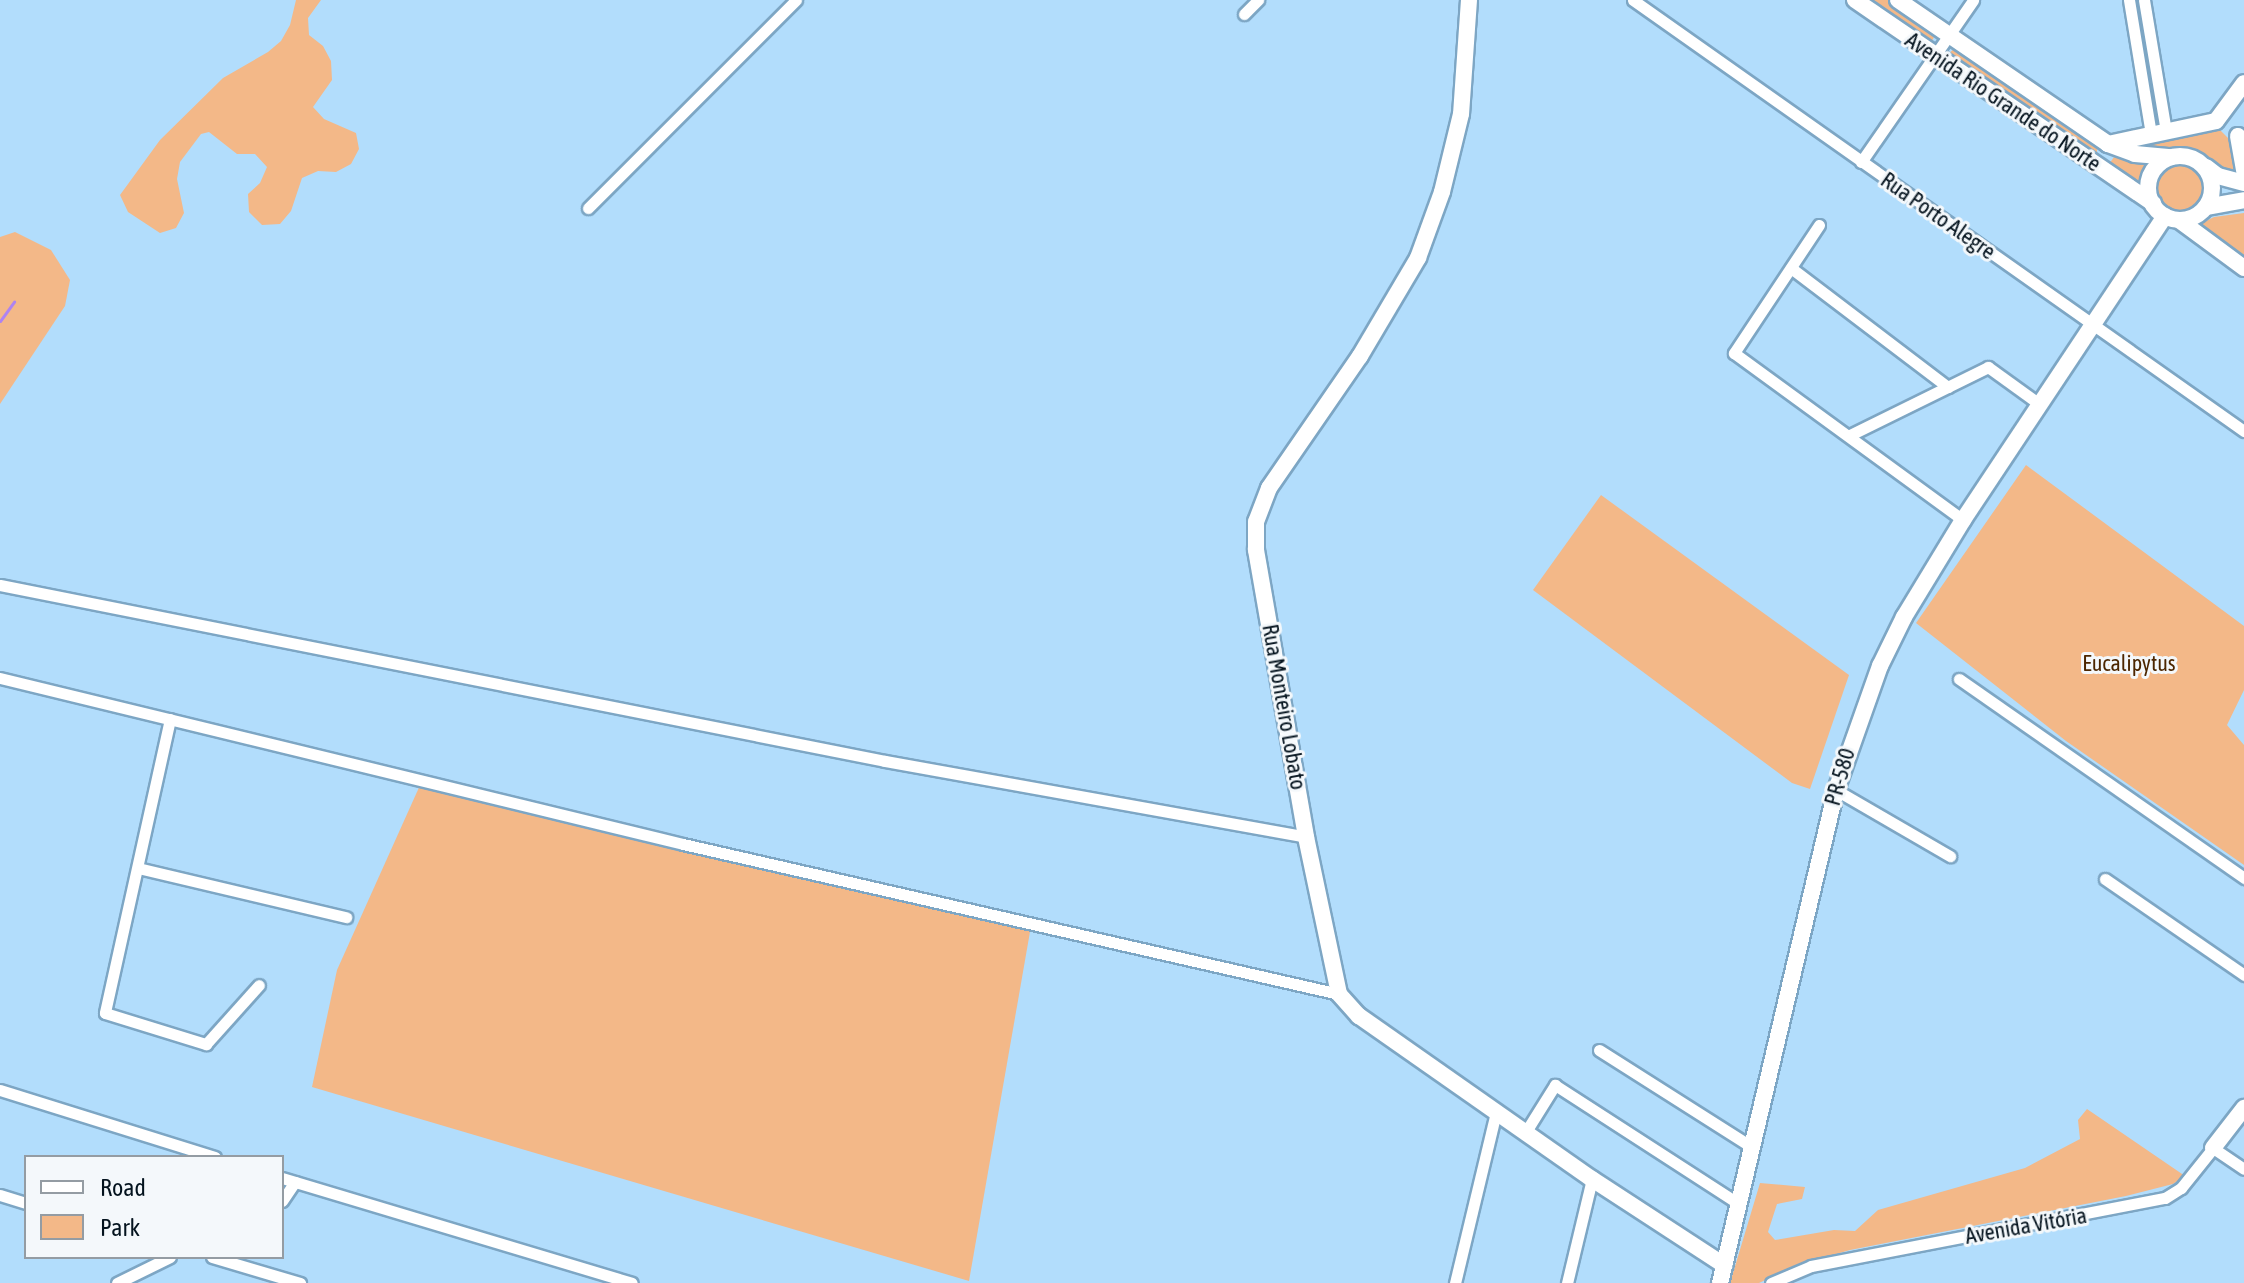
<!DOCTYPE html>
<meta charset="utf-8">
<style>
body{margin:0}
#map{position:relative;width:2244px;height:1283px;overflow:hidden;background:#b2ddfc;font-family:"Asap Condensed",sans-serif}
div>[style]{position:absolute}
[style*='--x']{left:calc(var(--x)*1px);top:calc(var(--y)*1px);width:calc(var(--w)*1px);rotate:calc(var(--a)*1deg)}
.green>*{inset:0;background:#f3b888}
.round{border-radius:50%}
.stream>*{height:3px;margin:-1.5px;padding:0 1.5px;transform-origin:1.5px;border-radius:1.5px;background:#ae83f1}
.roads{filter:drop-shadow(2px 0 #7da6c4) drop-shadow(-2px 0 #7da6c4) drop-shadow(0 2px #7da6c4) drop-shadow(0 -2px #7da6c4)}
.street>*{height:11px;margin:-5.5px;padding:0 5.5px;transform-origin:5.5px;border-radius:5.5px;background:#fff}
.secondary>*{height:16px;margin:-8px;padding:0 8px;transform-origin:8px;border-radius:8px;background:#fff}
.secondary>.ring{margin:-8px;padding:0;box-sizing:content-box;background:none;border:16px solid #fff;border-radius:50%}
span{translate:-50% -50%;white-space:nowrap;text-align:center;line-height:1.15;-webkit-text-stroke:6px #f4f8fb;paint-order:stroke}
.street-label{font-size:22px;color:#04131e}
.park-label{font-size:22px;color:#4c2600}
.legend{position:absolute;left:24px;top:1155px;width:260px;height:104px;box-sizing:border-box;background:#f4f8fb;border:2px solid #949ca3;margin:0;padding:10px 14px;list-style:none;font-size:24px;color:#04131e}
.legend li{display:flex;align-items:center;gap:16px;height:40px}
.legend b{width:40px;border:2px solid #949ca3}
</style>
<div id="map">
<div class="green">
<div style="clip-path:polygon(296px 0,321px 0,308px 18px,309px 35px,323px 46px,331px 61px,332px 80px,313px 107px,324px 119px,356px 133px,359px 149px,351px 164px,336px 172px,318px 171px,302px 178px,291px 211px,280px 224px,262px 225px,249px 212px,248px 194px,260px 183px,267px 167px,255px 154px,237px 154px,209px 132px,201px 134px,180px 162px,177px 179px,184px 213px,176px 228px,160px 233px,128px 212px,120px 195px,160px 140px,223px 78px,268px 52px,281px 41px,290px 25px)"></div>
<div style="clip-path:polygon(1863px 0,1889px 0,1933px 31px,1934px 37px,1931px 43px)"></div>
<div style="clip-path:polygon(1955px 48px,2097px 146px,2097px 152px,2094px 155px,1948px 54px)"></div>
<div style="clip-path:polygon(2212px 129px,2220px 130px,2228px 138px,2237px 173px,2234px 175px,2184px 147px,2149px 151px,2125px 143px)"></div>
<div style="clip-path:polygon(2114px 157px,2152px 165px,2143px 193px,2107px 167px)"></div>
<div class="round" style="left:2152px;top:158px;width:56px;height:56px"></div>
<div style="clip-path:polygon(2244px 213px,2244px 263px,2194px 227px,2214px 217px)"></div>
<div style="clip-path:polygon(15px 232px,51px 250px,70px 280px,65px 306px,0 404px,0 237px)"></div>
<div style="clip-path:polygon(2026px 465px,2244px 626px,2244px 690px,2227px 725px,2244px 745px,2244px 865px,2066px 741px,1916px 623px)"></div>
<div style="clip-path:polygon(1601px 495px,1849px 675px,1810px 789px,1792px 783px,1533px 590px)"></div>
<div style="clip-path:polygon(421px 783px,1031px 926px,969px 1281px,312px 1087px,337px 970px)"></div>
<div style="clip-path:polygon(2087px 1109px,2185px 1176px,2173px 1184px,2126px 1196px,1850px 1250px,1795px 1266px,1759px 1283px,1730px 1283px,1760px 1183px,1805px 1187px,1802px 1199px,1777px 1204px,1768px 1232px,1775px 1240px,1834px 1230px,1855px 1231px,1878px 1210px,2025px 1168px,2080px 1139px,2078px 1120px)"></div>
</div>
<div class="stream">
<div style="--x:0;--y:321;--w:24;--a:-54"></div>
</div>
<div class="roads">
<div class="street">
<div style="--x:1633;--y:0;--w:748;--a:35.2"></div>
<div style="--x:2129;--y:0;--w:136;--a:80.7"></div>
<div style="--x:2144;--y:0;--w:133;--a:80.5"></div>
<div style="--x:1244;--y:14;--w:20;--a:-45"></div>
<div style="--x:1861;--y:162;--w:197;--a:-55.3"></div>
<div style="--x:588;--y:208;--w:294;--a:-45"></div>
<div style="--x:1819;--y:225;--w:154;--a:123.6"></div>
<div style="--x:1734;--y:353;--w:283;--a:36.1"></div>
<div style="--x:1791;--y:268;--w:197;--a:37.2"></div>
<div style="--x:1850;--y:435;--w:154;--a:-26.2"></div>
<div style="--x:1988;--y:367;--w:62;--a:35.8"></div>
<div style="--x:0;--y:585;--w:902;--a:11.25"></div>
<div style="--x:885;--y:761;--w:428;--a:10.2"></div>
<div style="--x:0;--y:678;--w:703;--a:13.66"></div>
<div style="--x:683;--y:844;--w:673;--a:12.88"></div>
<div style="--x:1959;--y:679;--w:348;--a:34.9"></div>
<div style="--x:170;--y:719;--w:301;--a:102.5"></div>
<div style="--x:105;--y:1013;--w:106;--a:17.1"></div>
<div style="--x:206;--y:1044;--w:79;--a:-48.1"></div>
<div style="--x:1836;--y:790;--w:132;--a:30.1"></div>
<div style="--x:138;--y:868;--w:214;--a:13.3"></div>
<div style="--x:2105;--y:879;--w:169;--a:34.6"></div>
<div style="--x:1599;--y:1050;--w:181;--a:32.4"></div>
<div style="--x:0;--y:1090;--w:225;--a:17.3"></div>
<div style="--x:1525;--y:1133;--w:57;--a:-58"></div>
<div style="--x:1555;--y:1085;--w:219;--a:32.9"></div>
<div style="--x:282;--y:1178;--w:365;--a:16.7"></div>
<div style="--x:0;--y:1195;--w:27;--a:17"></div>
<div style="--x:282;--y:1201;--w:23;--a:-56"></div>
<div style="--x:212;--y:1257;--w:92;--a:16.5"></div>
<div style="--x:117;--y:1283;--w:59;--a:-26.1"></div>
<div style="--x:1455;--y:1283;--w:176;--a:-76.5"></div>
<div style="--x:1567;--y:1283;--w:107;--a:-76.5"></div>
<div style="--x:1771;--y:1283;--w:43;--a:-23"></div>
<div style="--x:1811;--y:1266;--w:360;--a:-10.9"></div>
<div style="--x:2165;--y:1198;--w:19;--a:-32"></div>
<div style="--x:2181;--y:1188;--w:51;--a:-51.3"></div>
<div style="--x:2213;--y:1148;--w:37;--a:34"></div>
</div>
<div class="secondary">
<div style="--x:1469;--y:0;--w:114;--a:94"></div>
<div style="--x:1461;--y:114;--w:80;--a:103.7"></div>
<div style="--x:1442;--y:192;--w:70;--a:110"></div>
<div style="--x:1418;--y:258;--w:114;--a:120.6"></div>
<div style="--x:1360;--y:356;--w:160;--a:124.6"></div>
<div style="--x:1269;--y:488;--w:36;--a:111"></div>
<div style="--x:1256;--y:522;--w:28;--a:90"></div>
<div style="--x:1256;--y:550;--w:291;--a:80.1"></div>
<div style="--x:1306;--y:837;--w:160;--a:78.1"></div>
<div style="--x:1339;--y:994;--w:30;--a:48"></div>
<div style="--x:1359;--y:1016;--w:284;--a:35"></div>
<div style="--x:1592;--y:1179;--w:158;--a:33.1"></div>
<div style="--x:1855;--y:0;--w:361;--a:34.3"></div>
<div style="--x:1898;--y:0;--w:255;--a:34.4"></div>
<div style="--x:2108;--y:144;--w:29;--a:20"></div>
<div style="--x:2135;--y:154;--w:36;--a:5"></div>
<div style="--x:2216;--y:121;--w:47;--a:-53.6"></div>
<div style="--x:2238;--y:136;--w:36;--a:80"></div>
<div style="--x:2108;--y:144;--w:110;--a:-12"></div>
<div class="ring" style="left:2148px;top:156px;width:48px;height:48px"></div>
<div style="--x:2206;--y:167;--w:15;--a:37"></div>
<div style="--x:2218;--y:176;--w:27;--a:15"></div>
<div style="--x:2206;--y:207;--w:39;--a:-10"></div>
<div style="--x:2179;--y:220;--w:81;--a:36.4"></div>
<div style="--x:2213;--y:1148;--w:51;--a:-52.2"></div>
<div style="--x:1720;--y:1283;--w:506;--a:-76.76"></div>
<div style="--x:1836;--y:790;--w:132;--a:-70.5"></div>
<div style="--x:1880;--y:666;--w:55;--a:-63.9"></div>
<div style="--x:1904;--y:617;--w:114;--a:-58.7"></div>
<div style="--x:1963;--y:520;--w:365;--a:-56.4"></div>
</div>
</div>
<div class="street-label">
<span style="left:2003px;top:102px;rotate:34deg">Avenida Rio Grande do Norte</span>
<span style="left:1938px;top:216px;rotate:35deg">Rua Porto Alegre</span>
<span style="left:1284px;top:707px;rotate:80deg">Rua Monteiro Lobato</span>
<span style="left:1840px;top:777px;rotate:-74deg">PR-580</span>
<span style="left:2026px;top:1226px;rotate:-10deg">Avenida Vitória</span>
</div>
<div class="park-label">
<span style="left:2129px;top:664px">Eucalipytus</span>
</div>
<ul class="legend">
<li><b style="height:10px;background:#fff"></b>Road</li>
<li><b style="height:22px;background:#f3b888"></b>Park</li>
</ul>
</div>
